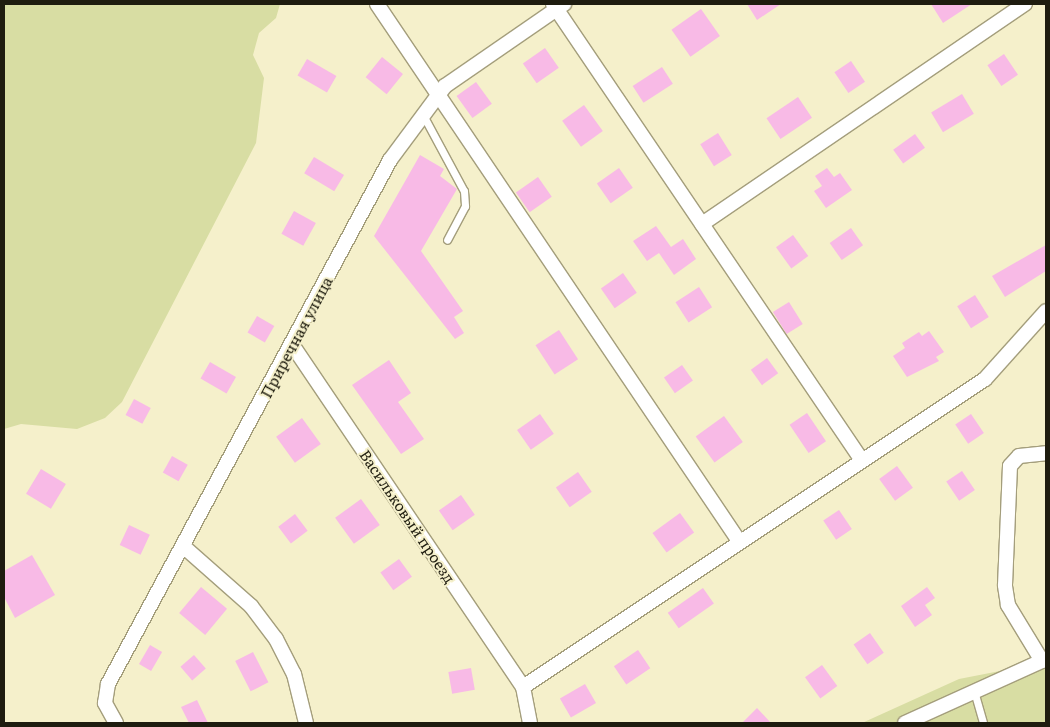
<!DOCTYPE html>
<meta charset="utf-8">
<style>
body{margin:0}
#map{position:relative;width:1050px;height:727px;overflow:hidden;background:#f5f0cb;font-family:Literata,serif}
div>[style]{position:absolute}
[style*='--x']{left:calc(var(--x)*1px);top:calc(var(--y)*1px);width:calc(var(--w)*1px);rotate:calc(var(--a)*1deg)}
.green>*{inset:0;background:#d8dda3}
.building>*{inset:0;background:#f8bae6;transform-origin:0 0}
.roads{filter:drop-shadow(1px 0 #a49e7c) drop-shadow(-1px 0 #a49e7c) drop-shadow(0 1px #a49e7c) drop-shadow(0 -1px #a49e7c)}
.lane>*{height:7px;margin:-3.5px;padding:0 3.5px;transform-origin:3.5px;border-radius:3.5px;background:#fff}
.street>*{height:14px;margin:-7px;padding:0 7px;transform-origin:7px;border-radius:7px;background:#fff}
span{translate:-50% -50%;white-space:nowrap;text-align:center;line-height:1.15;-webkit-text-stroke:4px #f5f0cb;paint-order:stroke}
.street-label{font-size:15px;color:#1e1c0f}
.frame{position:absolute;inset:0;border:5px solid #1e1c0f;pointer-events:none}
</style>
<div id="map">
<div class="green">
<div style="clip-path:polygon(4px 4px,280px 4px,276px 18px,259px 33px,253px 55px,264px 78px,256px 143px,122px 402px,105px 418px,77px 429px,21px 424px,4px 429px)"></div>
<div style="clip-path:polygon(1046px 653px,1046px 723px,862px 723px,959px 679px,1000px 671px)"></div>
</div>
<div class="building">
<div style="clip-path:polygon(747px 4px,781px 4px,757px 20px)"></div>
<div style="clip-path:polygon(931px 4px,972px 4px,943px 23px)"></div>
<div style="left:701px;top:9px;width:33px;height:36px;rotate:55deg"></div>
<div style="left:545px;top:48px;width:24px;height:27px;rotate:55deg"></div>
<div style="left:1004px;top:54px;width:25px;height:20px;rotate:56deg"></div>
<div style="left:382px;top:57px;width:27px;height:26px;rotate:39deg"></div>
<div style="left:307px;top:59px;width:34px;height:19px;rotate:30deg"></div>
<div style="left:851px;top:61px;width:25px;height:20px;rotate:56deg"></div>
<div style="left:662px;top:67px;width:20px;height:35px;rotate:57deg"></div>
<div style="left:476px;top:82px;width:27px;height:24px;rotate:54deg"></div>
<div style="left:962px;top:94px;width:23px;height:36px;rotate:59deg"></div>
<div style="left:798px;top:97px;width:25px;height:38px;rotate:56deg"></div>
<div style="left:584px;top:105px;width:32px;height:27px;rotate:54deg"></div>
<div style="left:718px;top:133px;width:26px;height:21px;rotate:58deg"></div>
<div style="left:915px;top:134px;width:17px;height:27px;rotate:54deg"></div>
<div style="clip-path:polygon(420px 155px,444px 169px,440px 176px,457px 189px,421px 251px,463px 311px,454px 317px,464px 333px,455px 339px,374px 236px)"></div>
<div style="left:314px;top:157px;width:35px;height:19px;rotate:31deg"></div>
<div style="left:619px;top:168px;width:24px;height:27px;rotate:55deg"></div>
<div style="clip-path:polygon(827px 168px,834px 177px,840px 173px,852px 190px,826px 208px,814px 191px,822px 186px,815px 176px)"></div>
<div style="left:538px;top:177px;width:24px;height:27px;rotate:55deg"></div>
<div style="left:294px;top:211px;width:25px;height:26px;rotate:29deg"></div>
<div style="clip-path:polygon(656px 226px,671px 247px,683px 239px,696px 259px,674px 275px,659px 253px,647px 261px,633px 241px)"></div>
<div style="left:851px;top:228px;width:21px;height:26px;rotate:55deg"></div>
<div style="left:793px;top:235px;width:26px;height:21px;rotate:54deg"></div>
<div style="clip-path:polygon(1046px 245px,1046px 271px,1005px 297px,992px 276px)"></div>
<div style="left:623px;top:273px;width:24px;height:27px;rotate:55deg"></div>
<div style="left:699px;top:287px;width:24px;height:28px;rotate:57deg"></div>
<div style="left:975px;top:295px;width:26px;height:21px;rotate:58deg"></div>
<div style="left:789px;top:302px;width:26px;height:19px;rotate:58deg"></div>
<div style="left:257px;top:316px;width:20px;height:19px;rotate:30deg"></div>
<div style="left:559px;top:330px;width:35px;height:28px;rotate:57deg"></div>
<div style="clip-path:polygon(929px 331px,944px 352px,936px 357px,939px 361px,907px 377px,893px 356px,905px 348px,902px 343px,919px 332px,922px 336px)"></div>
<div style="left:767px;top:358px;width:19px;height:20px;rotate:54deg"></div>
<div style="clip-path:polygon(389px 360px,411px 393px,398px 402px,424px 439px,401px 454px,352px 385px)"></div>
<div style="left:210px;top:362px;width:30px;height:19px;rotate:30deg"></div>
<div style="left:682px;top:365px;width:19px;height:22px;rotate:55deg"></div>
<div style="left:134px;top:399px;width:19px;height:18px;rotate:28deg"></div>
<div style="left:807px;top:413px;width:34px;height:21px;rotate:56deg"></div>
<div style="left:540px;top:414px;width:24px;height:28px;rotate:55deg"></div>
<div style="left:971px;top:414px;width:23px;height:19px;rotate:56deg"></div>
<div style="left:724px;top:416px;width:32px;height:35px;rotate:54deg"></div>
<div style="left:302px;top:418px;width:32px;height:32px;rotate:54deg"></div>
<div style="left:172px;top:456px;width:18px;height:19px;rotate:29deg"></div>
<div style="left:897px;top:466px;width:27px;height:22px;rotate:54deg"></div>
<div style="left:41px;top:469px;width:29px;height:29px;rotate:31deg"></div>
<div style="left:962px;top:471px;width:23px;height:19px;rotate:56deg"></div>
<div style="left:578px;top:472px;width:24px;height:27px;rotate:55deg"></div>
<div style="left:461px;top:495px;width:24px;height:27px;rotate:55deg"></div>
<div style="left:361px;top:499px;width:32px;height:32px;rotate:54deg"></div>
<div style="left:839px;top:510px;width:23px;height:19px;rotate:56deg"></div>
<div style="left:680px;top:513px;width:24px;height:34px;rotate:54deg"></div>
<div style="left:295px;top:514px;width:21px;height:21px;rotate:53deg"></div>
<div style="left:129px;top:525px;width:23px;height:22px;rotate:25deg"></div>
<div style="clip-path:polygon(32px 555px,55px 595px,15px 618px,4px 597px,4px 571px)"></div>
<div style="left:399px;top:559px;width:22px;height:23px;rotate:54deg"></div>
<div style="left:201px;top:587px;width:34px;height:34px;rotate:40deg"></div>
<div style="clip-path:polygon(927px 587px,935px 598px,925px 605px,932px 615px,915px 627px,901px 606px)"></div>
<div style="left:703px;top:588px;width:19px;height:43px;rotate:55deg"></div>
<div style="left:870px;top:633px;width:24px;height:20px;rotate:55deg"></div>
<div style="left:150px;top:645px;width:14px;height:22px;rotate:30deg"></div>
<div style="left:638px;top:650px;width:22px;height:29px;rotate:56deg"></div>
<div style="left:253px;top:652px;width:34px;height:20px;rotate:63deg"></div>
<div style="left:194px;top:655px;width:18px;height:18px;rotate:49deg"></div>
<div style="left:822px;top:665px;width:26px;height:21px;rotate:54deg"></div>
<div style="left:471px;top:668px;width:22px;height:23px;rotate:80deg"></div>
<div style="left:585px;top:684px;width:22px;height:29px;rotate:60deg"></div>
<div style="clip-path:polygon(197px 700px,208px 723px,189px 723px,181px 707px)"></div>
<div style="clip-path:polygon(757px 708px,771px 723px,742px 723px)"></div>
</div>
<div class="roads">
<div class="lane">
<div style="--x:423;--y:115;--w:86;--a:61.7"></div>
<div style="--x:464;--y:191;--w:15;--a:86"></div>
<div style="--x:465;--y:206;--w:38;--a:118"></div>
<div style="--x:974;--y:691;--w:33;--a:74"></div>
</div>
<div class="street">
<div style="--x:377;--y:4;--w:648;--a:56.02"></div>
<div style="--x:553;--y:4;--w:549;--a:55.91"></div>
<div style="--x:702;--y:224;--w:391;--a:-34.3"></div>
<div style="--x:293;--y:346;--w:411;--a:56"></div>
<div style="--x:523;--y:687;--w:37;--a:79"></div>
<div style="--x:183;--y:546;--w:91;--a:41.4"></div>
<div style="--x:251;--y:606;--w:41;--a:52.9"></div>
<div style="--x:276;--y:639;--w:39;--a:63"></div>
<div style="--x:294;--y:674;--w:50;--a:76.2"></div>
<div style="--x:1042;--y:661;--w:66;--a:-121.3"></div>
<div style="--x:1008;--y:605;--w:20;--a:-99"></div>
<div style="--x:1005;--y:585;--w:119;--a:-87.6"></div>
<div style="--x:1010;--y:466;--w:13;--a:-48"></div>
<div style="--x:1019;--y:456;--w:27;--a:-6"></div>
<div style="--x:523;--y:687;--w:555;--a:-33.69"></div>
<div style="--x:985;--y:379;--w:91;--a:-48.1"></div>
<div style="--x:116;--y:723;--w:23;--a:-119"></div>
<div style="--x:105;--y:703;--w:19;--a:-81"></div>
<div style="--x:108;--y:684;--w:595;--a:-61.71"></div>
<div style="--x:390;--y:160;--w:92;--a:-53.4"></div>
<div style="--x:445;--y:86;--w:145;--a:-34.6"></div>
<div style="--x:905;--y:723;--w:155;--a:-24.4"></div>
</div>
</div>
<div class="street-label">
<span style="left:296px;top:337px;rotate:-62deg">Приречная улица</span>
<span style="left:408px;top:516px;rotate:56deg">Васильковый проезд</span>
</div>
<div class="frame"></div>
</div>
